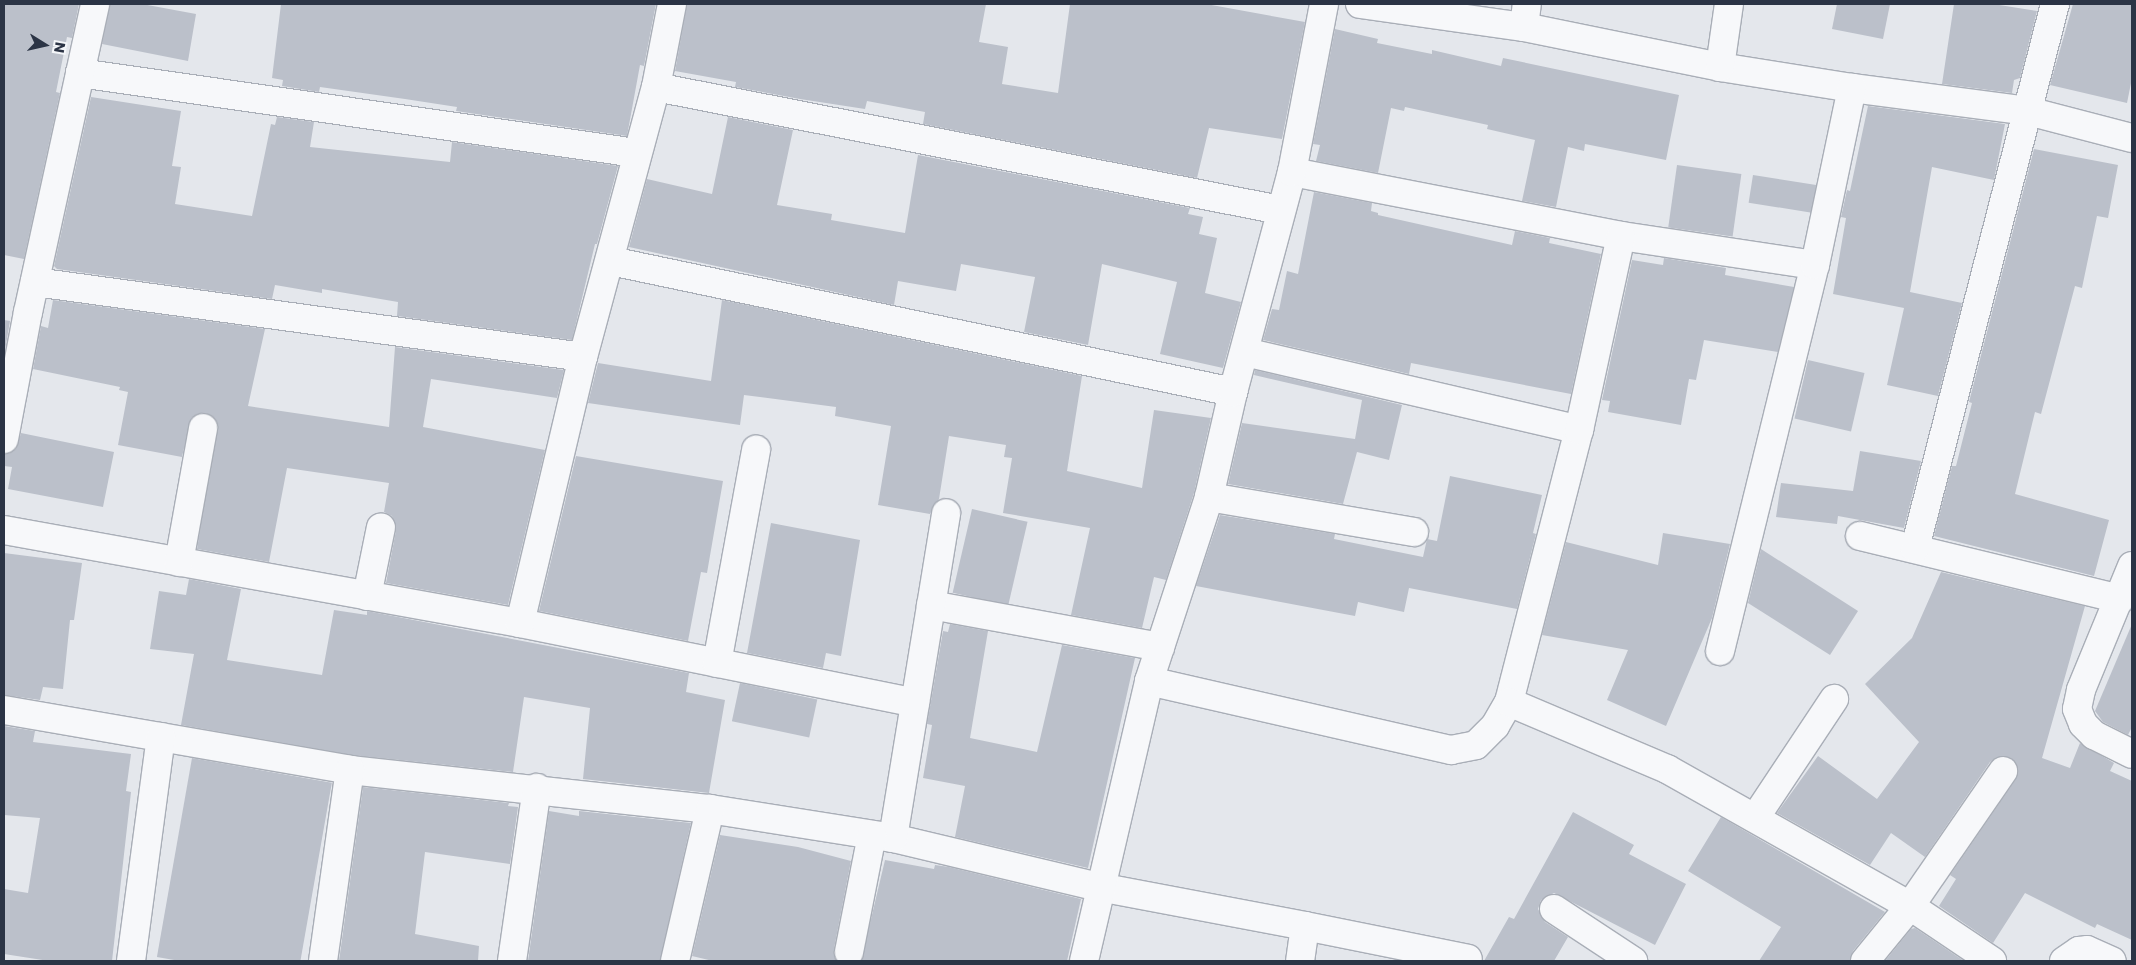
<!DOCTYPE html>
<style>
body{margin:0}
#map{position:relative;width:2136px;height:965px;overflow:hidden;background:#e4e7ec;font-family:Poppins,sans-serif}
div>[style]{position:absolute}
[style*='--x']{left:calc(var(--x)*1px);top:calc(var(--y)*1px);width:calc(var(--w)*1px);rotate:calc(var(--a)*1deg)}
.building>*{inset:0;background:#bbc0ca;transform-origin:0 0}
.roads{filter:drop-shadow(1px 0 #a9aeb7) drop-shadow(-1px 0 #a9aeb7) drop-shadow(0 1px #a9aeb7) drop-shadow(0 -1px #a9aeb7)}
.minor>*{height:28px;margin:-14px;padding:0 14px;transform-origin:14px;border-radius:14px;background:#f7f8fa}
span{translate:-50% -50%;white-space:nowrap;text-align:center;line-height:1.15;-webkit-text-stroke:5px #f4f6f9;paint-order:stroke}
.frame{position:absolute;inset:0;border:5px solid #2b3445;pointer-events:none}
.north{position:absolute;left:20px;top:20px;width:50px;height:50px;-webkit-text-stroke:4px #f4f6f9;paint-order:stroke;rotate:100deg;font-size:14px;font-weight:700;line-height:20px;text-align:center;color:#2b3445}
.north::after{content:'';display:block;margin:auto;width:18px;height:22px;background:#2b3445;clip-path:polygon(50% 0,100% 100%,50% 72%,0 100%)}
</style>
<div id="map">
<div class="building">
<div style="clip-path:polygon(4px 4px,79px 4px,72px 38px,67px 37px,56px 92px,60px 93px,24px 259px,4px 255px)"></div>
<div style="clip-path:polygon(110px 4px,142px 4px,196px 14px,188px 61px,102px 44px)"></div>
<div style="clip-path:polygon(281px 4px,656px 4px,644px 66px,640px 65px,627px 136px,456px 111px,457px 107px,405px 99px,320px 87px,319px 92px,282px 86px,283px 80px,272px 78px)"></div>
<div style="clip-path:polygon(687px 4px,986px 4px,979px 42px,1008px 47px,1002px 84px,1058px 93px,1070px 4px,1206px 4px,1305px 22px,1282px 139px,1209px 128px,1197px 178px,923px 124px,925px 112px,867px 101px,865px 109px,800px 99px,735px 87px,736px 82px,675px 71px)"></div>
<div style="clip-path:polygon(1837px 4px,1890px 4px,1883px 39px,1832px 29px)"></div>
<div style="clip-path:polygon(1954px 4px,1993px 4px,2037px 11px,2020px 78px,2014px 80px,2012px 93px,1942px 84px)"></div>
<div style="clip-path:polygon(2073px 4px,2132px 4px,2132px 78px,2127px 103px,2050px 85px)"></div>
<div style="clip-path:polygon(1335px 29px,1378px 39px,1377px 43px,1432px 54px,1432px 50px,1501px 66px,1503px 58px,1679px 95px,1666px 160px,1585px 144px,1584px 151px,1568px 147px,1556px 207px,1522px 201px,1535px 140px,1487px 129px,1488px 125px,1405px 107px,1404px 111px,1391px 108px,1378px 173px,1316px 161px,1320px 145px,1313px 144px)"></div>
<div style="clip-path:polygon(91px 97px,181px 111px,172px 166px,181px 167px,175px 204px,252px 216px,271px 124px,275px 125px,277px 117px,314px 122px,310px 147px,450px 162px,452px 142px,618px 166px,597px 244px,595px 244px,572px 340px,397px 316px,398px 302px,322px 289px,322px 293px,275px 285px,272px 299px,57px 269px,54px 266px)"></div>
<div style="clip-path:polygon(1868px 106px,2005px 124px,1994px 180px,1932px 167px,1910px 292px,1962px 303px,1938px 396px,1887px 385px,1904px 308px,1833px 294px,1846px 218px,1841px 217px,1847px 190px,1850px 191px)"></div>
<div style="clip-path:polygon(728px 117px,793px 130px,777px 205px,832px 214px,831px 220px,905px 233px,918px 155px,1190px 208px,1188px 214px,1203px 217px,1199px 234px,1217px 238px,1205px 293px,1241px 302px,1223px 368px,1160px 354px,1177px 282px,1102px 264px,1088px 345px,1024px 332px,1035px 277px,961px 264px,956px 291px,898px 281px,894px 305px,629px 247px,647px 179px,712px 194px)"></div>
<div style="clip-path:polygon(2034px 149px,2118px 165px,2108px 218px,2097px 216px,2082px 288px,2075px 286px,2041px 414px,2035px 412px,2015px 494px,2109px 520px,2094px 576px,1934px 536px,1952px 466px,1956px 466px,1972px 403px,1969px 402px)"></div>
<div style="left:1677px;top:165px;width:65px;height:63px;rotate:8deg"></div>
<div style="left:1753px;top:175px;width:64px;height:28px;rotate:9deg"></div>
<div style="clip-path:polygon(1314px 192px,1372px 203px,1371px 211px,1378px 213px,1378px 215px,1512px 245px,1515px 231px,1550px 238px,1549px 243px,1601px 254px,1571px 394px,1411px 363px,1409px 374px,1263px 340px,1272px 309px,1279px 310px,1287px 271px,1298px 274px)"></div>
<div style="clip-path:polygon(1664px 258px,1726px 268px,1725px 275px,1794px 287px,1778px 352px,1704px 340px,1696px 380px,1689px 379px,1681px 425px,1608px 412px,1610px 401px,1602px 400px,1632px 260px,1663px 265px)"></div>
<div style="clip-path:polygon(53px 300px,265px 329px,248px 406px,389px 427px,395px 347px,564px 370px,557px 398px,431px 379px,423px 427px,545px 450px,508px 605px,386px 583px,396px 530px,392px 516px,384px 512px,389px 483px,287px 468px,269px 562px,197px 549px,217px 422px,206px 413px,191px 418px,182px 457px,118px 445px,128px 392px,119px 390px,120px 387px,33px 369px,41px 326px,48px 328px)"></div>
<div style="clip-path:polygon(722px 300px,1082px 376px,1067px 471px,1142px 488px,1154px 410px,1211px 418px,1194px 493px,1166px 580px,1154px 577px,1142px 628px,1071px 615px,1090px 528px,1003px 513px,1012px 458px,1004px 457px,1006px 445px,949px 436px,939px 499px,930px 514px,878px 505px,891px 426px,835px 416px,836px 407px,744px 395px,740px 425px,588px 403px,598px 363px,711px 381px)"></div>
<div style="clip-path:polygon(4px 320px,10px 321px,4px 356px)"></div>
<div style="left:1808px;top:360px;width:58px;height:60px;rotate:13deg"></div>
<div style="clip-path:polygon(1255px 370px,1402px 405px,1389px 460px,1357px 452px,1343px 504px,1228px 484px,1242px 423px,1355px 439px,1362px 400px,1254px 375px)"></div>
<div style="clip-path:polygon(21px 433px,114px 452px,103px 507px,8px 489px,12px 467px,4px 466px,4px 454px,16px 449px)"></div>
<div style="clip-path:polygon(1860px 451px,1921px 461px,1904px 528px,1838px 516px,1837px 524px,1776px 517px,1781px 483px,1853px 491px)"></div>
<div style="clip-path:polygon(576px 456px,723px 481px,707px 573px,701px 572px,688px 641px,539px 611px)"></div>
<div style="clip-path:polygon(1450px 476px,1542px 495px,1533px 533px,1536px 534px,1517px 609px,1409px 588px,1404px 612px,1358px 602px,1355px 616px,1196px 586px,1220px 515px,1335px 534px,1334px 539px,1423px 557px,1427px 539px,1437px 541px)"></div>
<div style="left:972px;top:509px;width:57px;height:86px;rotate:13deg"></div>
<div style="clip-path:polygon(771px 523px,860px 540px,841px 656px,826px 653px,823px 668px,747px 653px)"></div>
<div style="clip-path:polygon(1663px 533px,1730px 544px,1712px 618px,1666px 726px,1607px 700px,1628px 650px,1542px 635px,1566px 542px,1658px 565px)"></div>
<div style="clip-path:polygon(1761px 549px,1858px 611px,1830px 655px,1748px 603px)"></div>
<div style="clip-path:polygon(4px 553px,82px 563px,74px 620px,70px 620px,63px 689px,43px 687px,40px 700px,4px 695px)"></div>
<div style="clip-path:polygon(1941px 572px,2085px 606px,2042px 758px,2070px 768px,2080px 743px,2114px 763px,2110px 771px,2132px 781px,2132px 940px,2097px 924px,2095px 928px,2025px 893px,1993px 943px,1939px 906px,1956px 879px,1950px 875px,2016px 779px,2017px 765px,2011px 758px,1997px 757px,1990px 762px,1925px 857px,1891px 833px,1870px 865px,1777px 813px,1818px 756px,1877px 799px,1919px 742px,1865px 684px,1912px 638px)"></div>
<div style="clip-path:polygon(189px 579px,241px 589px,227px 660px,322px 675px,334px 610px,367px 615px,367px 611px,689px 673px,686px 692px,725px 700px,709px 793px,583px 779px,590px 708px,524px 697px,513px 772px,352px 755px,181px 725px,194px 654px,150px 649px,159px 591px,186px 595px)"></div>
<div style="clip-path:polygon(950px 624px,988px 631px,970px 738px,1037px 752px,1062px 645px,1135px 658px,1088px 868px,955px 837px,965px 786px,923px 778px,932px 725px,927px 724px,943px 631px,948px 632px)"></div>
<div style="clip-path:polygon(2132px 624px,2132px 727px,2128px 735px,2103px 722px,2095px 711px)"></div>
<div style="left:740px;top:683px;width:79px;height:39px;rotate:12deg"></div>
<div style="clip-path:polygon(4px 726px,35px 731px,33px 742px,131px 754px,126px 791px,131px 792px,112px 961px,49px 961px,4px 954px,4px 889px,28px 893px,40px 818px,4px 815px)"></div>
<div style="left:192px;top:758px;width:142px;height:202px;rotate:10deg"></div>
<div style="clip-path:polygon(363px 787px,509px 803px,508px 806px,518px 807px,510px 864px,425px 852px,415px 934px,479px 946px,478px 961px,339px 961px)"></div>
<div style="clip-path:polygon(549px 811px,579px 816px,579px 811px,691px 823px,660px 961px,528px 961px)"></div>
<div style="clip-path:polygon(1573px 812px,1634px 845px,1629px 854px,1686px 884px,1655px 945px,1554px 893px,1541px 900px,1538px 909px,1545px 922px,1568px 937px,1554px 961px,1484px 961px,1509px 917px,1514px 919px)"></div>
<div style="clip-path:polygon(1721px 817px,1885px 912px,1853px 951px,1850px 961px,1759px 961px,1781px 927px,1688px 871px)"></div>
<div style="clip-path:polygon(720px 835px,798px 847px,851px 861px,834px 949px,837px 961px,713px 961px,692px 956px)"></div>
<div style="clip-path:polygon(885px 860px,934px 869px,935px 865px,949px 867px,1081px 899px,1067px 961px,861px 961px)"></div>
<div style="clip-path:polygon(1915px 928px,1964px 961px,1885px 961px,1911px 929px)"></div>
</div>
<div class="roads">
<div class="minor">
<div style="--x:1360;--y:4;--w:166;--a:8"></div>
<div style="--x:1524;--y:27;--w:200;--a:11.5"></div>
<div style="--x:1720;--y:67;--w:134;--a:9"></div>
<div style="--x:1852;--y:88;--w:177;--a:7.4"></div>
<div style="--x:2028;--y:111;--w:107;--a:14.6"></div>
<div style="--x:1524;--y:27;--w:23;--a:-83"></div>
<div style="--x:1720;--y:67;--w:64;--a:-81.9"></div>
<div style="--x:80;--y:73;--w:562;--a:8.19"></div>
<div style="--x:656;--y:87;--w:636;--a:11.15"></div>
<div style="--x:1292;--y:172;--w:335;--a:11"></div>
<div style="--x:1621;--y:236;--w:196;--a:8.5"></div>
<div style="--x:611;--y:261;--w:636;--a:11.89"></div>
<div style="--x:35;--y:282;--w:553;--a:7.79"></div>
<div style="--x:1245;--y:352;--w:343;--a:13.1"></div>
<div style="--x:4;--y:439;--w:129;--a:-79.3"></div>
<div style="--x:28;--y:312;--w:315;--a:-77.7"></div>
<div style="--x:1209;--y:497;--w:208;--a:9.7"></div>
<div style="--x:4;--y:530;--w:524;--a:10.22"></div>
<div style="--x:520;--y:623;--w:403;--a:11.4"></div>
<div style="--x:1860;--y:536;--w:268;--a:13.6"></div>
<div style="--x:1915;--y:548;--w:562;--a:-75.57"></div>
<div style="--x:179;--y:562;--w:136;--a:-79.8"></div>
<div style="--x:2132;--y:566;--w:134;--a:112.4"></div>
<div style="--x:2081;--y:690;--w:19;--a:102"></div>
<div style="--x:2077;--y:709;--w:16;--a:68"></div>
<div style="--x:2083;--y:724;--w:16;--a:45"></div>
<div style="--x:2094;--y:735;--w:42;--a:26.6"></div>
<div style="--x:367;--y:596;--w:70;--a:-78.5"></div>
<div style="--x:931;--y:605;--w:233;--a:10.4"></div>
<div style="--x:520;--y:623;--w:273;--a:-76.7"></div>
<div style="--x:583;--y:357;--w:280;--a:-74.9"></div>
<div style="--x:656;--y:87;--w:85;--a:-79.1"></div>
<div style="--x:1720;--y:651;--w:398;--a:-76.2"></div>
<div style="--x:1815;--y:265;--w:181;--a:-78.2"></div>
<div style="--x:717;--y:663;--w:217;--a:-79.6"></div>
<div style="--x:1149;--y:681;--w:310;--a:12.9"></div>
<div style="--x:1451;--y:750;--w:25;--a:-11"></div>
<div style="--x:1476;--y:745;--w:27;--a:-45"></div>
<div style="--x:1495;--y:726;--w:28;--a:-60"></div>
<div style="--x:1509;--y:702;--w:281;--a:-75.6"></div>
<div style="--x:1579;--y:430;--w:198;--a:-77.8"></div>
<div style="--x:1509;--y:702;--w:172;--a:23"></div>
<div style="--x:1667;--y:769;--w:279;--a:29.4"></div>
<div style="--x:1910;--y:906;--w:99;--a:33.9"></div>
<div style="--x:4;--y:710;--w:351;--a:9.8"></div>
<div style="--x:350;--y:770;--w:362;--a:6.2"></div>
<div style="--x:710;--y:809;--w:185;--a:9"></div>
<div style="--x:893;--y:838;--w:212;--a:13.4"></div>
<div style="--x:1099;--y:887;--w:210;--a:10.7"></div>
<div style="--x:1305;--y:926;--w:35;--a:98"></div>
<div style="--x:1755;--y:818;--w:143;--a:-56.4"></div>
<div style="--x:893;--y:838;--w:329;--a:-80.7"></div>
<div style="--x:1554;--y:909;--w:95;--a:33.4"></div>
<div style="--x:1305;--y:926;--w:166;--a:11.4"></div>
<div style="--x:849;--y:952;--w:119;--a:-78.9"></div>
<div style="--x:131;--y:961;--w:226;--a:-82.4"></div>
<div style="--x:323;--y:961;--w:193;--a:-82"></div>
<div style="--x:512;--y:961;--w:175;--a:-81.8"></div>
<div style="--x:675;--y:961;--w:156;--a:-77"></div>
<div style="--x:1084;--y:961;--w:287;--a:-76.9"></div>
<div style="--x:1149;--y:681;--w:194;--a:-71.9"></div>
<div style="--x:1209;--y:497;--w:108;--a:-77.1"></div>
<div style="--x:1233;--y:392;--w:228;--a:-75"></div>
<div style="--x:1292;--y:172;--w:171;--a:-79.2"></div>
<div style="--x:1865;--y:961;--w:71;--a:-50.7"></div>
<div style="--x:1910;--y:906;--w:164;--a:-55.4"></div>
<div style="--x:2064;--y:961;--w:18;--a:-34"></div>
<div style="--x:2079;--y:951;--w:8;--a:-7"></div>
<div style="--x:2087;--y:950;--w:27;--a:24"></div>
</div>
</div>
<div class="frame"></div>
<div class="north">N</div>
</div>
